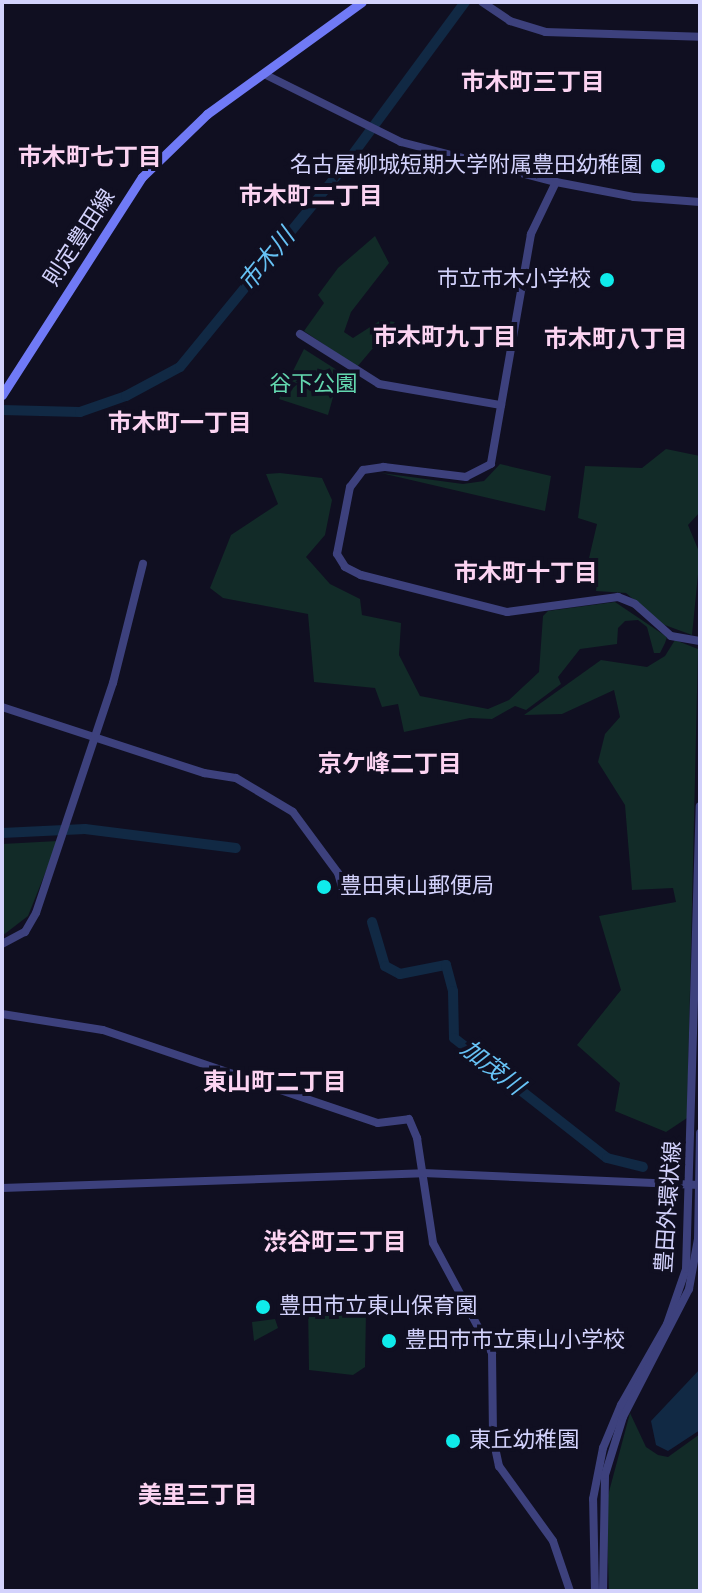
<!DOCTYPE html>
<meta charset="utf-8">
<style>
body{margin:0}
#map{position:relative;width:702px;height:1593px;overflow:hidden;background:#100f21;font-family:"Nunito Sans","Noto Sans JP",sans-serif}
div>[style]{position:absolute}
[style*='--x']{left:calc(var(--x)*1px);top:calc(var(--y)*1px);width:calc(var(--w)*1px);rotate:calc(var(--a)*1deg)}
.green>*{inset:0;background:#122b28}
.water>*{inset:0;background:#112944}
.river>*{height:10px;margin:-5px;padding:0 5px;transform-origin:5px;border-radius:5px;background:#112944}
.tertiary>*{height:8px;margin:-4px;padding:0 4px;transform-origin:4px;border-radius:4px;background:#3d417d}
.secondary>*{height:9px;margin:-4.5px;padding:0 4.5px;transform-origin:4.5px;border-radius:4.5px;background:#707af6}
.dots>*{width:22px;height:22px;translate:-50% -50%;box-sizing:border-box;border:4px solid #100f21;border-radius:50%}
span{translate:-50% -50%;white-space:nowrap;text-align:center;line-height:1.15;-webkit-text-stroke:8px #100f21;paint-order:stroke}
.poi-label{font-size:22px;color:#d3d2fc}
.right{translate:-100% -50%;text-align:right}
.left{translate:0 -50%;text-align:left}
.street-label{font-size:22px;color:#d3d2fc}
.park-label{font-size:22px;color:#63d7af}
.neighbourhood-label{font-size:24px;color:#fcd4f2;font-weight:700}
.water-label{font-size:24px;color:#67c2f5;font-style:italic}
.frame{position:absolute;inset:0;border:4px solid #d3d2fc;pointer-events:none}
</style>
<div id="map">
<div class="green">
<div style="clip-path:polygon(375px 236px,389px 263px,351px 312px,344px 332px,353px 338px,381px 320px,395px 322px,357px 367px,304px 331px,324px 303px,318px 295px,338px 268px)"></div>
<div style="clip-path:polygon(304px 349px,340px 372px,328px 415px,279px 399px)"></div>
<div style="clip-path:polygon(666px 449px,700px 456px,700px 512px,688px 525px,700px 554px,692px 635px,662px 624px,626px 593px,596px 591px,597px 583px,586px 571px,597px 524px,578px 518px,585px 466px,642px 468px)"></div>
<div style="clip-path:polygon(500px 464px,551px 476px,545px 511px,381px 473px,463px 484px,484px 481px)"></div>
<div style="clip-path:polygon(280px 473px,322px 478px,332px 500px,325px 535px,306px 557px,330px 584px,360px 599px,362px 615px,401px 623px,399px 655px,420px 696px,488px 709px,509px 700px,539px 672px,543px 616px,548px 611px,615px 602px,667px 637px,665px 643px,660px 653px,654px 653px,647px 627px,638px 620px,625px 621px,618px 628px,617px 644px,580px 649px,558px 677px,561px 684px,526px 710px,515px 706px,492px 719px,470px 718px,404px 732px,398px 704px,382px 707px,375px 688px,314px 682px,308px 614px,223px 598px,210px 588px,231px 535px,278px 504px,266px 474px)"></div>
<div style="clip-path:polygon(675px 640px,698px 649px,687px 1118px,666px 1132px,615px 1111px,620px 1083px,577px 1045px,621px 990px,599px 916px,676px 902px,673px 888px,632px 890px,625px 805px,598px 762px,605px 734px,620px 717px,614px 690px,562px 714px,524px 715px,601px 660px,647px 667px,665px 656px)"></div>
<div style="clip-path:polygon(58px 841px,28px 916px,2px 936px,2px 844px)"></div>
<div style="clip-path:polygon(308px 1302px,366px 1311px,365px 1367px,353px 1375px,309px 1370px)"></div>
<div style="clip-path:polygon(275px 1319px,278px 1328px,254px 1341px,252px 1322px)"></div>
<div style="clip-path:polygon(630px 1413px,646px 1447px,658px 1455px,668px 1457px,700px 1434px,700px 1591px,609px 1591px,606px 1503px)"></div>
</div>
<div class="water">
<div style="clip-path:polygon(700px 1369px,700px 1430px,668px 1451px,656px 1445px,651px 1421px)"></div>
</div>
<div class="river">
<div style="--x:2;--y:410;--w:78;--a:1.5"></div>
<div style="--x:80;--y:412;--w:49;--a:-19.2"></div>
<div style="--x:126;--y:396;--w:61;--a:-28.2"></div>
<div style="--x:180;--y:367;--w:256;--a:-50.7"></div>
<div style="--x:342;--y:169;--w:207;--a:-53.6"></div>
<div style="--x:2;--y:833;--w:83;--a:-2.8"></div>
<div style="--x:85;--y:829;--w:152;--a:7.2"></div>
<div style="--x:372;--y:922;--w:46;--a:73.5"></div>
<div style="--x:385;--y:966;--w:17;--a:28"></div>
<div style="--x:400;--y:974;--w:47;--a:-11.1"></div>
<div style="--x:446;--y:965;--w:27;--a:75"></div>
<div style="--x:453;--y:991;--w:47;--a:88.8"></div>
<div style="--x:454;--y:1038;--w:194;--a:38.1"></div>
<div style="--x:607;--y:1158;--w:37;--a:14"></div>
</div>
<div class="tertiary">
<div style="--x:482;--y:2;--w:34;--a:34"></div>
<div style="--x:510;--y:21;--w:37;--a:17"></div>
<div style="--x:545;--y:32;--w:155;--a:1.8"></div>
<div style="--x:264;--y:74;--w:153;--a:26.4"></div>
<div style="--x:401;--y:142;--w:160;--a:14.5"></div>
<div style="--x:556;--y:182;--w:79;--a:10.9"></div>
<div style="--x:634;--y:197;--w:66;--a:4.3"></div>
<div style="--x:556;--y:182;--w:58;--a:115.7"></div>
<div style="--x:531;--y:234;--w:233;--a:99.9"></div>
<div style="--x:491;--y:464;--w:28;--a:153"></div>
<div style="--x:466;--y:477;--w:83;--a:-173"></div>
<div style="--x:384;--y:467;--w:21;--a:172"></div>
<div style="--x:363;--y:470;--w:21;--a:127"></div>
<div style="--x:350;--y:487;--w:68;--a:101"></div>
<div style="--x:337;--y:554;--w:15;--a:58"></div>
<div style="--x:345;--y:567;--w:18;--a:27"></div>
<div style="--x:361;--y:575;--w:151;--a:14.2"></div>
<div style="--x:507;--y:612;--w:112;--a:-7.7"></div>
<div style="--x:618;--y:597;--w:18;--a:22"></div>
<div style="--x:635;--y:604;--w:48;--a:41.6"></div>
<div style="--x:671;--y:636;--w:29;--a:10"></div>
<div style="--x:300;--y:334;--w:93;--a:32.3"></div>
<div style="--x:379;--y:384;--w:124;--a:9.8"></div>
<div style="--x:2;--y:707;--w:213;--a:18.1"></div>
<div style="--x:204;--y:773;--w:32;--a:9"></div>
<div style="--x:236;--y:778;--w:66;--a:30.8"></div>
<div style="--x:293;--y:812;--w:76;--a:53.6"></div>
<div style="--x:338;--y:873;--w:22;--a:74"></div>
<div style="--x:2;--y:944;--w:26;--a:-28"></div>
<div style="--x:25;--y:932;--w:22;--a:-60"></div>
<div style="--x:36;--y:913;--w:243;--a:-71.5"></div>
<div style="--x:113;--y:683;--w:123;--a:-75.9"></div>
<div style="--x:2;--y:1014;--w:102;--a:9"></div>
<div style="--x:103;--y:1030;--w:290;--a:18.7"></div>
<div style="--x:378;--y:1123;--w:31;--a:-7"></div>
<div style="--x:409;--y:1119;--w:21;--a:67"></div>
<div style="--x:417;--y:1138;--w:106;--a:81.3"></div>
<div style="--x:433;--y:1243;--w:125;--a:61.8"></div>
<div style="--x:492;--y:1353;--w:85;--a:89.3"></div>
<div style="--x:493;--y:1438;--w:29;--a:78"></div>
<div style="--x:499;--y:1466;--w:92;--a:54.2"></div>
<div style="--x:553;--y:1541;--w:53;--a:71.2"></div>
<div style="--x:2;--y:1188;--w:421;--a:-2"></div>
<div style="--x:423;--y:1173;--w:277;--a:2.5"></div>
<div style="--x:595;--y:1591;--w:92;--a:-91.2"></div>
<div style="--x:593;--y:1499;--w:52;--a:-78.9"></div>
<div style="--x:603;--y:1448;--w:47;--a:-67.3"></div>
<div style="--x:621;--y:1405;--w:93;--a:-60.4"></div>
<div style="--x:667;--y:1324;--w:58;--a:-70.9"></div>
<div style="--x:686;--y:1269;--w:463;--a:-88.3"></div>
<div style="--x:603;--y:1591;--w:116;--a:-89"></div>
<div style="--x:605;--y:1475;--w:61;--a:-72.8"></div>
<div style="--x:623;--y:1417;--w:144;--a:-62.7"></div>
<div style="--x:689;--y:1289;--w:51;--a:-79.8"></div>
<div style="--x:698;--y:1239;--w:106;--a:-88.9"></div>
</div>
<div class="secondary">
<div style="--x:2;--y:395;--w:259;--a:-57.3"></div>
<div style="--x:142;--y:177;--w:91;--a:-44.1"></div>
<div style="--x:207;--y:114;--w:191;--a:-35.9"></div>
</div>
<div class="dots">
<div style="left:658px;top:166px;background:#0febeb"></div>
<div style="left:607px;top:280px;background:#0febeb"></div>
<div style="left:324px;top:887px;background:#0febeb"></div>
<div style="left:263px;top:1307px;background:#0febeb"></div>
<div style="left:389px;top:1341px;background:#0febeb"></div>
<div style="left:453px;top:1441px;background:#0febeb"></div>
</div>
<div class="poi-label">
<span class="right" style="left:642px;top:166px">名古屋柳城短期大学附属豊田幼稚園</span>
<span class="right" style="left:591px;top:280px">市立市木小学校</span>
<span class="left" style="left:340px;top:887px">豊田東山郵便局</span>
<span class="left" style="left:279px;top:1307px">豊田市立東山保育園</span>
<span class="left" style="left:405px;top:1341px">豊田市市立東山小学校</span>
<span class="left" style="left:469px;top:1441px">東丘幼稚園</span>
</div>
<div class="street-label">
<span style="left:80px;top:238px;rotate:-57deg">則定豊田線</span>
<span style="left:669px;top:1207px;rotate:-86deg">豊田外環状線</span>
</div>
<div class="park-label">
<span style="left:313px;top:385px">谷下公園</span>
</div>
<div class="neighbourhood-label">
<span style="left:533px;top:83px">市木町三丁目</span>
<span style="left:90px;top:158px">市木町七丁目</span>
<span style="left:311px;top:197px">市木町二丁目</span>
<span style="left:445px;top:338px">市木町九丁目</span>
<span style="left:616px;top:340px">市木町八丁目</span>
<span style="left:180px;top:424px">市木町一丁目</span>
<span style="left:526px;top:574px">市木町十丁目</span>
<span style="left:390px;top:765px">京ケ峰二丁目</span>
<span style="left:275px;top:1083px">東山町二丁目</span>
<span style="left:335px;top:1243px">渋谷町三丁目</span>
<span style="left:198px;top:1496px">美里三丁目</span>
</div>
<div class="water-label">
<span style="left:267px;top:260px;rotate:-51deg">市木川</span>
<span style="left:492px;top:1068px;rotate:38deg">加茂川</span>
</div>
<div class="frame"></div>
</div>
